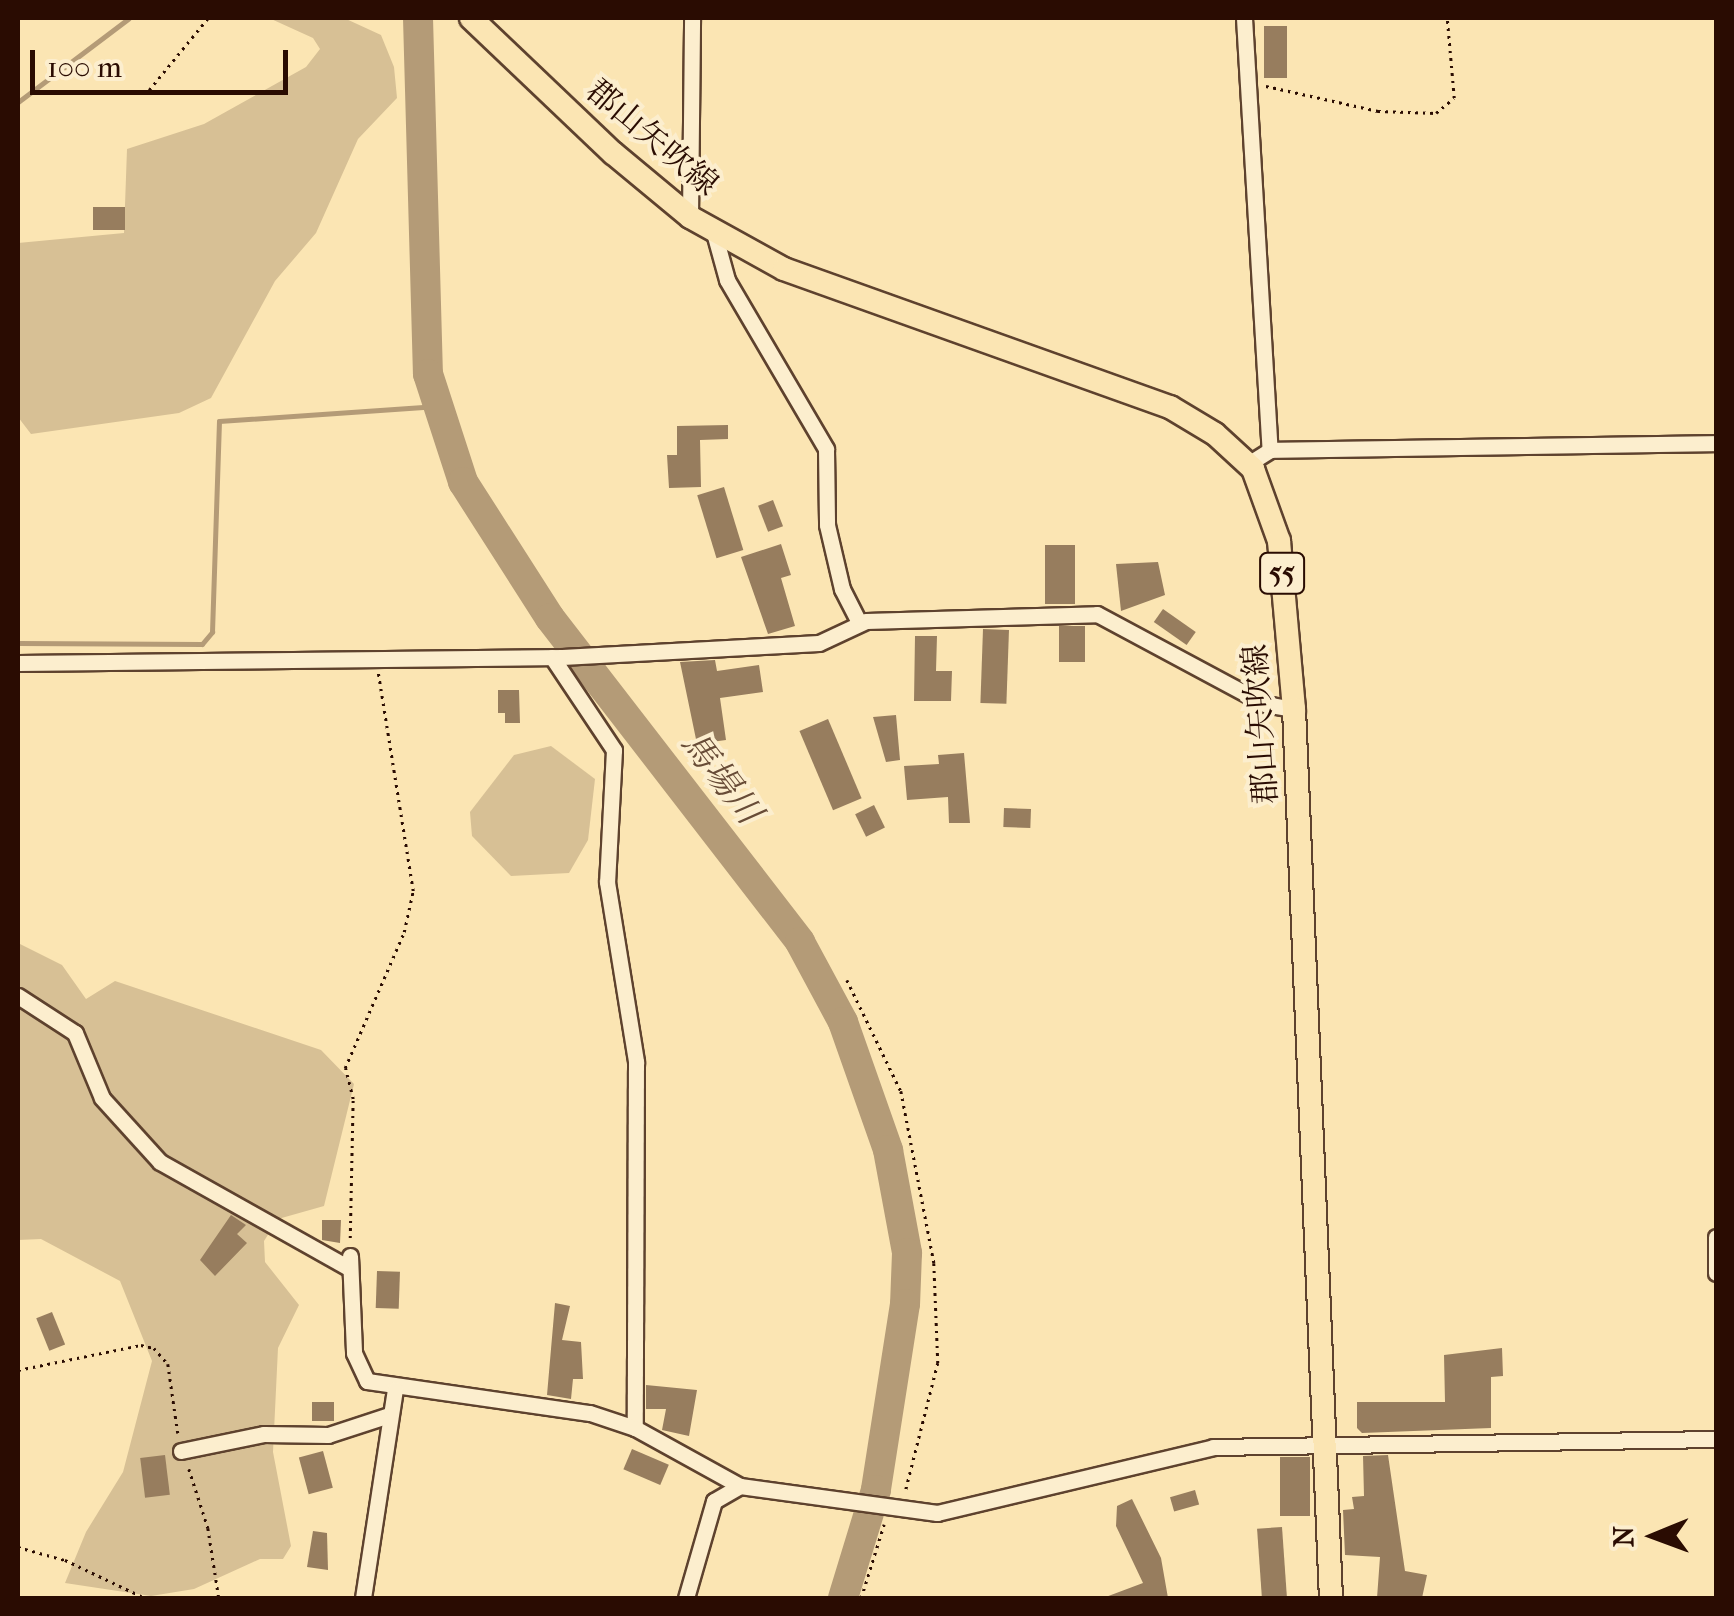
<!DOCTYPE html>
<meta charset="utf-8">
<style>
body{margin:0}
#map{position:relative;width:1734px;height:1616px;overflow:hidden;background:#fbe5b3;font-family:"IM FELL French Canon","Noto Serif JP",serif}
div>[style]{position:absolute}
[style*='--x']{left:calc(var(--x)*1px);top:calc(var(--y)*1px);width:calc(var(--w)*1px);rotate:calc(var(--a)*1deg)}
.green>*{inset:0;background:#d7c095}
.stream>*{height:5px;margin:-2.5px;padding:0 2.5px;transform-origin:2.5px;border-radius:2.5px;background:#b49b77}
.river>*{height:30px;margin:-15px;padding:0 15px;transform-origin:15px;border-radius:15px;background:#b49b77}
.building>*{inset:0;background:#977d5e;transform-origin:0 0}
.path>*{height:2.5px;margin-top:-1.25px;transform-origin:0;background:repeating-linear-gradient(90deg,#2a0c02 0 2.5px,transparent 0 7.5px)}
.roads{filter:drop-shadow(2px 0 #5e422e) drop-shadow(-2px 0 #5e422e) drop-shadow(0 2px #5e422e) drop-shadow(0 -2px #5e422e)}
.street>*{height:15px;margin:-7.5px;padding:0 7.5px;transform-origin:7.5px;border-radius:7.5px;background:#fceece}
.primary>*{height:22px;margin:-11px;padding:0 11px;transform-origin:11px;border-radius:11px;background:#fbe5b3}
span{translate:-50% -50%;white-space:nowrap;text-align:center;line-height:1.15;-webkit-text-stroke:8px #fceece;paint-order:stroke}
.shield-label span{padding:2px 8px;background:#fceece;border:2px solid;border-radius:8px;-webkit-text-stroke-width:0}
.shield-label{font-size:30px;color:#2a0c02;font-weight:700}
.street-label{font-size:32px;color:#2a0c02}
.water-label{font-size:35px;color:#684c37;font-style:italic}
.frame{position:absolute;inset:0;border:20px solid #2a0c02;pointer-events:none}
.north{position:absolute;left:1604px;top:1486px;width:100px;height:100px;-webkit-text-stroke:8px #fceece;paint-order:stroke;rotate:269deg;font-size:28px;font-weight:700;line-height:40px;text-align:center;color:#2a0c02}
.north::after{content:'';display:block;margin:auto;width:35px;height:45px;background:#2a0c02;clip-path:polygon(50% 0,100% 100%,50% 72%,0 100%)}
.scale{position:absolute;left:30px;top:50px;width:258px;height:45px;box-sizing:border-box;border:5px solid #2a0c02;border-top:0;padding-left:12px;font-size:30px;line-height:35px;white-space:nowrap;color:#2a0c02;-webkit-text-stroke:8px #fceece;paint-order:stroke}
</style>
<div id="map">
<div class="green">
<div style="clip-path:polygon(269px 18px,344px 18px,381px 35px,394px 67px,397px 98px,358px 139px,316px 233px,275px 281px,211px 398px,179px 413px,31px 434px,18px 417px,18px 243px,124px 233px,127px 149px,204px 124px,306px 67px,320px 49px,313px 38px)"></div>
<div style="clip-path:polygon(551px 746px,595px 779px,588px 840px,569px 873px,511px 876px,472px 836px,470px 812px,514px 755px)"></div>
<div style="clip-path:polygon(18px 943px,62px 965px,86px 999px,115px 981px,321px 1050px,354px 1084px,324px 1206px,278px 1219px,264px 1241px,265px 1262px,299px 1305px,278px 1348px,273px 1452px,291px 1546px,283px 1559px,260px 1559px,194px 1589px,151px 1596px,65px 1583px,86px 1532px,123px 1472px,152px 1361px,120px 1281px,41px 1239px,18px 1240px)"></div>
</div>
<div class="stream">
<div style="--x:18;--y:102;--w:139;--a:-37.1"></div>
<div style="--x:18;--y:643;--w:184;--a:0.3"></div>
<div style="--x:202;--y:644;--w:16;--a:-50"></div>
<div style="--x:212;--y:632;--w:211;--a:-88.1"></div>
<div style="--x:219;--y:421;--w:219;--a:-3.9"></div>
</div>
<div class="river">
<div style="--x:418;--y:18;--w:356;--a:88.4"></div>
<div style="--x:428;--y:374;--w:114;--a:72"></div>
<div style="--x:463;--y:482;--w:161;--a:57.4"></div>
<div style="--x:550;--y:618;--w:409;--a:52.3"></div>
<div style="--x:800;--y:942;--w:91;--a:61.7"></div>
<div style="--x:843;--y:1022;--w:136;--a:70.6"></div>
<div style="--x:888;--y:1150;--w:105;--a:79.5"></div>
<div style="--x:907;--y:1253;--w:51;--a:92.2"></div>
<div style="--x:905;--y:1304;--w:188;--a:98.9"></div>
<div style="--x:876;--y:1490;--w:113;--a:107"></div>
</div>
<div class="building">
<div style="left:1264px;top:26px;width:23px;height:52px"></div>
<div style="left:93px;top:207px;width:32px;height:23px"></div>
<div style="clip-path:polygon(728px 425px,728px 439px,700px 440px,701px 487px,669px 488px,667px 455px,677px 455px,677px 426px)"></div>
<div style="left:724px;top:487px;width:66px;height:28px;rotate:73deg"></div>
<div style="left:773px;top:500px;width:28px;height:16px;rotate:69deg"></div>
<div style="clip-path:polygon(781px 544px,791px 575px,781px 578px,795px 626px,768px 634px,741px 557px)"></div>
<div style="left:1045px;top:545px;width:30px;height:59px"></div>
<div style="clip-path:polygon(1158px 562px,1165px 595px,1121px 611px,1116px 564px)"></div>
<div style="left:1163px;top:609px;width:40px;height:16px;rotate:35deg"></div>
<div style="left:1059px;top:626px;width:26px;height:36px"></div>
<div style="left:983px;top:629px;width:26px;height:74px;rotate:2deg"></div>
<div style="clip-path:polygon(915px 636px,937px 636px,936px 671px,952px 671px,951px 701px,914px 701px)"></div>
<div style="clip-path:polygon(715px 660px,717px 671px,759px 665px,763px 692px,720px 698px,726px 740px,697px 744px,680px 662px)"></div>
<div style="clip-path:polygon(498px 690px,519px 690px,520px 723px,505px 723px,505px 713px,498px 713px)"></div>
<div style="clip-path:polygon(896px 715px,900px 760px,886px 762px,873px 717px)"></div>
<div style="left:828px;top:719px;width:86px;height:31px;rotate:67deg"></div>
<div style="clip-path:polygon(964px 753px,970px 823px,949px 823px,948px 797px,907px 800px,904px 766px,939px 764px,938px 755px)"></div>
<div style="left:874px;top:805px;width:25px;height:21px;rotate:64deg"></div>
<div style="left:1004px;top:808px;width:27px;height:19px;rotate:2deg"></div>
<div style="clip-path:polygon(231px 1215px,246px 1225px,237px 1234px,247px 1243px,215px 1276px,200px 1260px)"></div>
<div style="clip-path:polygon(322px 1220px,341px 1220px,340px 1243px,322px 1240px)"></div>
<div style="left:377px;top:1271px;width:23px;height:37px;rotate:2deg"></div>
<div style="clip-path:polygon(555px 1303px,570px 1306px,562px 1340px,581px 1342px,583px 1379px,573px 1379px,571px 1399px,547px 1395px)"></div>
<div style="left:52px;top:1312px;width:35px;height:17px;rotate:68deg"></div>
<div style="clip-path:polygon(1502px 1348px,1503px 1376px,1491px 1377px,1491px 1428px,1362px 1433px,1357px 1428px,1357px 1402px,1445px 1402px,1444px 1355px)"></div>
<div style="clip-path:polygon(646px 1385px,697px 1390px,689px 1436px,662px 1430px,666px 1409px,646px 1409px)"></div>
<div style="left:334px;top:1402px;width:19px;height:22px;rotate:90deg"></div>
<div style="left:632px;top:1449px;width:40px;height:22px;rotate:23deg"></div>
<div style="left:323px;top:1451px;width:38px;height:25px;rotate:75deg"></div>
<div style="left:165px;top:1455px;width:40px;height:25px;rotate:83deg"></div>
<div style="clip-path:polygon(1388px 1455px,1405px 1571px,1427px 1575px,1422px 1598px,1377px 1598px,1380px 1557px,1345px 1555px,1343px 1510px,1354px 1509px,1352px 1497px,1364px 1496px,1363px 1456px)"></div>
<div style="left:1280px;top:1457px;width:30px;height:59px"></div>
<div style="left:1195px;top:1490px;width:15px;height:26px;rotate:74deg"></div>
<div style="clip-path:polygon(1132px 1499px,1161px 1558px,1168px 1598px,1103px 1598px,1143px 1583px,1116px 1526px,1117px 1506px)"></div>
<div style="left:1282px;top:1527px;width:71px;height:25px;rotate:86deg"></div>
<div style="clip-path:polygon(313px 1531px,327px 1533px,328px 1570px,307px 1567px)"></div>
</div>
<div class="path">
<div style="--x:1266;--y:86;--w:115;--a:12.6"></div>
<div style="--x:1378;--y:111;--w:58;--a:2"></div>
<div style="--x:1436;--y:113;--w:23;--a:-40"></div>
<div style="--x:1454;--y:98;--w:80;--a:-95"></div>
<div style="--x:149;--y:90;--w:93;--a:-50.7"></div>
<div style="--x:847;--y:980;--w:123;--a:64.1"></div>
<div style="--x:901;--y:1091;--w:175;--a:79.1"></div>
<div style="--x:934;--y:1263;--w:100;--a:87.7"></div>
<div style="--x:938;--y:1363;--w:134;--a:104.2"></div>
<div style="--x:350;--y:1238;--w:139;--a:-88.8"></div>
<div style="--x:353;--y:1099;--w:32;--a:-104"></div>
<div style="--x:345;--y:1068;--w:148;--a:-66.5"></div>
<div style="--x:404;--y:932;--w:42;--a:-77.6"></div>
<div style="--x:413;--y:891;--w:221;--a:-99.1"></div>
<div style="--x:18;--y:1370;--w:126;--a:-11.5"></div>
<div style="--x:141;--y:1345;--w:13;--a:13"></div>
<div style="--x:154;--y:1348;--w:21;--a:49"></div>
<div style="--x:168;--y:1364;--w:70;--a:81.8"></div>
<div style="--x:189;--y:1469;--w:62;--a:72.1"></div>
<div style="--x:208;--y:1528;--w:71;--a:81.1"></div>
<div style="--x:18;--y:1547;--w:49;--a:15.5"></div>
<div style="--x:65;--y:1560;--w:89;--a:25.4"></div>
<div style="--x:861;--y:1598;--w:77;--a:-72.7"></div>
</div>
<div class="roads">
<div class="street">
<div style="--x:1244;--y:18;--w:433;--a:86.6"></div>
<div style="--x:690;--y:217;--w:199;--a:-89.4"></div>
<div style="--x:713;--y:229;--w:53;--a:74.6"></div>
<div style="--x:727;--y:280;--w:196;--a:59.6"></div>
<div style="--x:826;--y:449;--w:76;--a:89.2"></div>
<div style="--x:827;--y:525;--w:66;--a:76.8"></div>
<div style="--x:842;--y:589;--w:37;--a:63"></div>
<div style="--x:1248;--y:464;--w:26;--a:-32"></div>
<div style="--x:1270;--y:450;--w:446;--a:-0.9"></div>
<div style="--x:552;--y:657;--w:112;--a:56.3"></div>
<div style="--x:614;--y:750;--w:132;--a:93"></div>
<div style="--x:607;--y:882;--w:182;--a:80.8"></div>
<div style="--x:636;--y:1062;--w:366;--a:90.2"></div>
<div style="--x:18;--y:663;--w:544;--a:-0.63"></div>
<div style="--x:562;--y:657;--w:257;--a:-3.1"></div>
<div style="--x:819;--y:643;--w:52;--a:-25.1"></div>
<div style="--x:866;--y:621;--w:231;--a:-1.7"></div>
<div style="--x:1097;--y:614;--w:191;--a:28.2"></div>
<div style="--x:1265;--y:704;--w:29;--a:10"></div>
<div style="--x:18;--y:996;--w:68;--a:33"></div>
<div style="--x:75;--y:1033;--w:70;--a:67.4"></div>
<div style="--x:102;--y:1098;--w:86;--a:47.8"></div>
<div style="--x:160;--y:1162;--w:217;--a:29.3"></div>
<div style="--x:1716;--y:1237;--w:36;--a:90"></div>
<div style="--x:350;--y:1256;--w:97;--a:87.6"></div>
<div style="--x:354;--y:1353;--w:31;--a:65"></div>
<div style="--x:367;--y:1381;--w:225;--a:8.2"></div>
<div style="--x:590;--y:1413;--w:47;--a:18.4"></div>
<div style="--x:635;--y:1428;--w:120;--a:28.9"></div>
<div style="--x:181;--y:1451;--w:85;--a:-11.6"></div>
<div style="--x:264;--y:1434;--w:64;--a:0.9"></div>
<div style="--x:328;--y:1435;--w:64;--a:-18.2"></div>
<div style="--x:363;--y:1598;--w:211;--a:-81.3"></div>
<div style="--x:686;--y:1598;--w:101;--a:-73.9"></div>
<div style="--x:714;--y:1501;--w:30;--a:-30"></div>
<div style="--x:740;--y:1486;--w:199;--a:7.8"></div>
<div style="--x:937;--y:1513;--w:284;--a:-13.4"></div>
<div style="--x:1213;--y:1447;--w:503;--a:-0.91"></div>
</div>
<div class="primary">
<div style="--x:471;--y:18;--w:196;--a:43.6"></div>
<div style="--x:613;--y:153;--w:100;--a:39.7"></div>
<div style="--x:690;--y:217;--w:107;--a:29"></div>
<div style="--x:784;--y:269;--w:410;--a:19.7"></div>
<div style="--x:1170;--y:407;--w:52;--a:31"></div>
<div style="--x:1215;--y:434;--w:52;--a:42.6"></div>
<div style="--x:1253;--y:469;--w:77;--a:70.1"></div>
<div style="--x:1279;--y:541;--w:169;--a:84.9"></div>
<div style="--x:1294;--y:709;--w:890;--a:87.62"></div>
</div>
</div>
<div class="shield-label">
<span style="left:1282px;top:573px">55</span>
</div>
<div class="street-label">
<span style="left:652px;top:138px;rotate:40deg">郡山矢吹線</span>
<span style="left:1261px;top:724px;rotate:-94deg">郡山矢吹線</span>
</div>
<div class="water-label">
<span style="left:721px;top:778px;rotate:52deg">馬場川</span>
</div>
<div class="frame"></div>
<div class="north">N</div>
<div class="scale">100 m</div>
</div>
